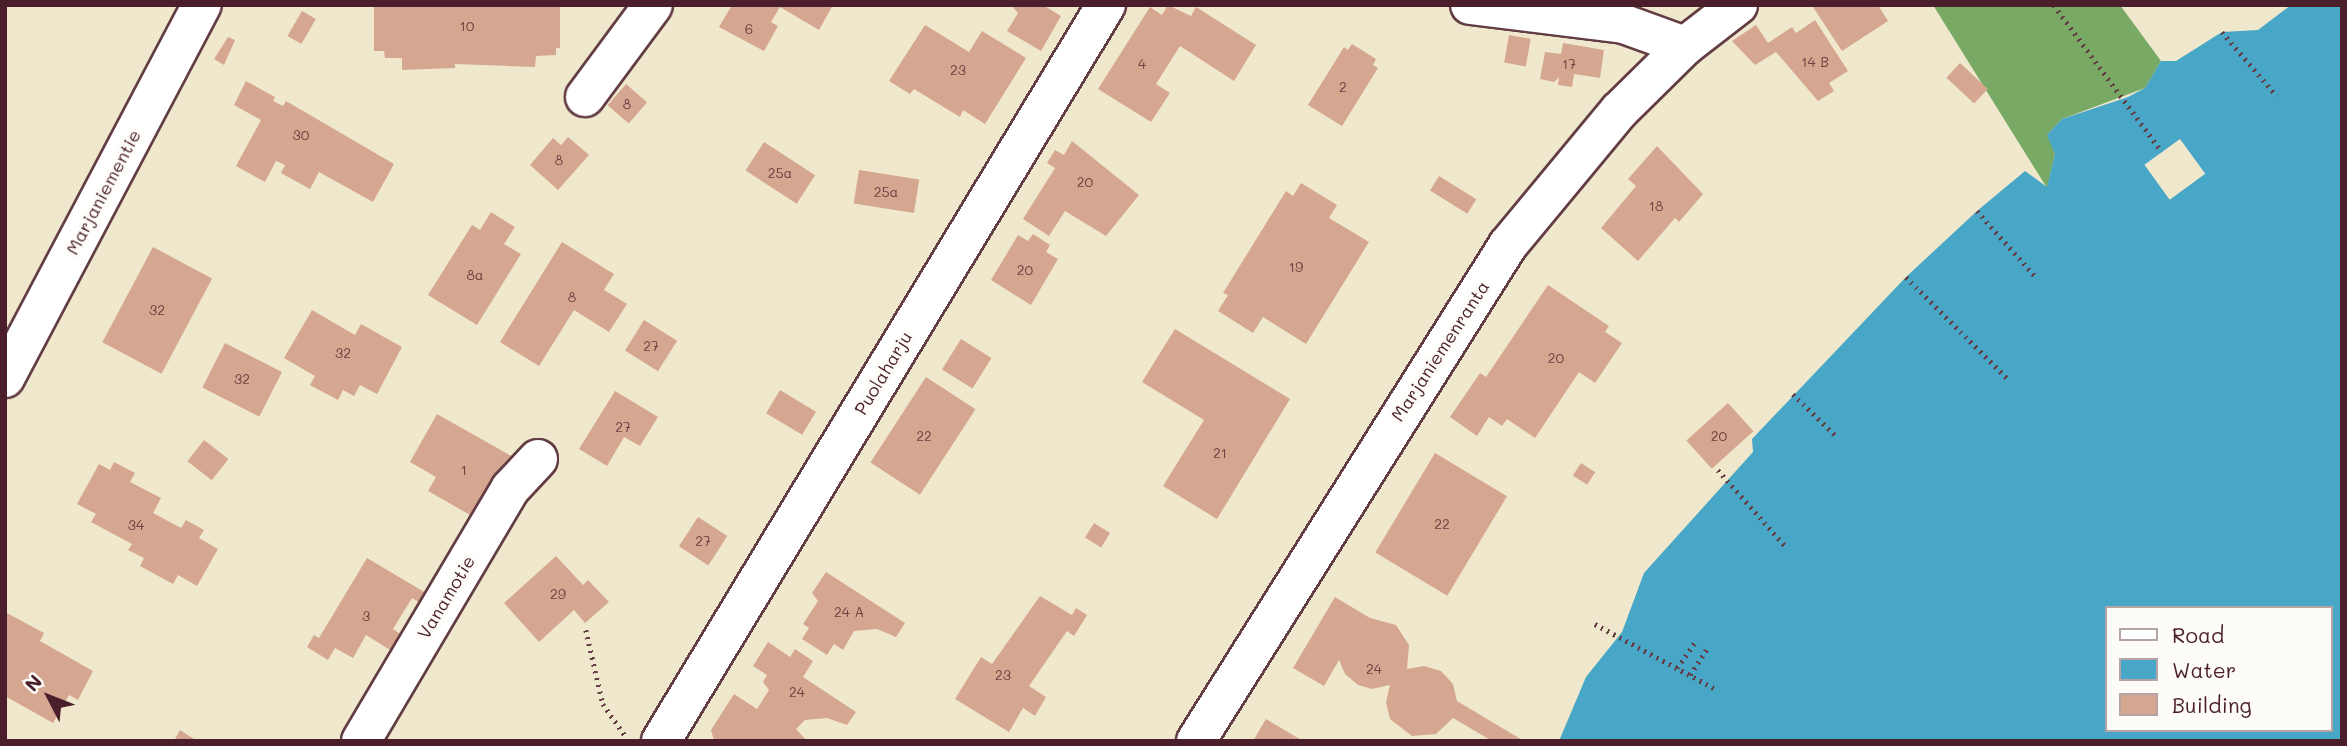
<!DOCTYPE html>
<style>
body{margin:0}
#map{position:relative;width:2347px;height:746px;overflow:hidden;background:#efe8cd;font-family:Mali,sans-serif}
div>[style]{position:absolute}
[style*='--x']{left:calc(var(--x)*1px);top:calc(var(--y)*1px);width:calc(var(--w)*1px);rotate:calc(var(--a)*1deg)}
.forest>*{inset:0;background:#78aa65}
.water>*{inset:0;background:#48a6c6}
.pier>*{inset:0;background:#efe8cd;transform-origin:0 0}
.building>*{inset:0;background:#d6a790;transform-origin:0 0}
.path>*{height:4.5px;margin-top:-2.25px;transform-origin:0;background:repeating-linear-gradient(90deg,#633d43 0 2px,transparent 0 7px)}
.roads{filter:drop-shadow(2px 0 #633d43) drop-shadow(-2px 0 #633d43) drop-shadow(0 2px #633d43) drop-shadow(0 -2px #633d43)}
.minor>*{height:38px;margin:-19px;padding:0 19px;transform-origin:19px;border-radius:19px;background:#fff}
span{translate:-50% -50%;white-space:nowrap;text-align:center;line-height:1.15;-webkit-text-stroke:7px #fdfcf7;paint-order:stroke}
.number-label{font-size:14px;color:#6d4144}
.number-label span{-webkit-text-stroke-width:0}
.street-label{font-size:18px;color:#4a1f2b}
.frame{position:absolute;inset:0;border:7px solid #4a1f2b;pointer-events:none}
.legend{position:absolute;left:2105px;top:606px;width:228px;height:126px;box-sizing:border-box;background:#fdfcf7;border:2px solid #b5a4a5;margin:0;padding:9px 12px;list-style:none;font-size:21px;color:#4a1f2b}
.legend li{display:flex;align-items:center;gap:14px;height:35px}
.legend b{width:35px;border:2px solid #b5a4a5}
.north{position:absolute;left:14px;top:662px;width:70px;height:70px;-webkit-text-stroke:5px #fdfcf7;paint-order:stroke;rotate:312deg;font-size:19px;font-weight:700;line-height:28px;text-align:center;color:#4a1f2b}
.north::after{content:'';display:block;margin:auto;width:24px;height:32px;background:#4a1f2b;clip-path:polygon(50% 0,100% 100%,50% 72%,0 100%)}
</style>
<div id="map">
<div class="forest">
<div style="clip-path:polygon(1933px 5px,2120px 5px,2161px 61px,2145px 88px,2062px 119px,2048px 134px,2055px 154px,2047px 188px)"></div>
</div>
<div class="water">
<div style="clip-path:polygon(evenodd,2291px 5px,2342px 5px,2342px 741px,1559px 741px,1586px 677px,1622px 632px,1644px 573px,1753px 452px,1752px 439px,1906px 277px,1977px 211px,2025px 171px,2047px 187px,2055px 154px,2047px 135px,2062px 119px,2128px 97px,2145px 88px,2161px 61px,2176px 61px,2222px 32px,2258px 30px,2291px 5px,2107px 608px,2331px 608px,2331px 730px,2107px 730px,2107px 608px)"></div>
</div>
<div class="pier">
<div style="left:2180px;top:139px;width:43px;height:44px;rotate:54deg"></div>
</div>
<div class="building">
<div style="clip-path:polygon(374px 5px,560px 5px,560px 48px,556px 48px,556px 55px,536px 56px,535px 67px,455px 64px,455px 68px,402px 70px,402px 58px,385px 58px,384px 51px,374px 51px)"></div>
<div style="clip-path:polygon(732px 5px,833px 5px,819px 30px,780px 7px,771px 22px,778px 26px,764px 51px,719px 27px)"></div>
<div style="clip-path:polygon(1011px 5px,1043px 5px,1061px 16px,1041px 51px,1007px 31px,1018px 13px)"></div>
<div style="clip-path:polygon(1168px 5px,1191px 16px,1196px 7px,1256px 45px,1234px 81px,1180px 46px,1156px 84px,1170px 93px,1151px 122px,1098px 89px,1150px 7px,1162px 15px)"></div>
<div style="clip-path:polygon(1878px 5px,1888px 21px,1842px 51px,1813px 7px)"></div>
<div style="left:302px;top:11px;width:16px;height:29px;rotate:30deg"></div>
<div style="clip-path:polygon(1815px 20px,1848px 71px,1829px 83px,1834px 91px,1818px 101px,1776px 52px,1755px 65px,1732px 41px,1756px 25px,1768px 43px,1792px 27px,1796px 33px)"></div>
<div style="clip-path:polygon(925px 25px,969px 52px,982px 31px,1026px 58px,985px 124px,963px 110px,960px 117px,914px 89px,910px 94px,889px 81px)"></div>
<div style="left:1509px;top:35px;width:22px;height:28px;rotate:10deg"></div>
<div style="clip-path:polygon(228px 37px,235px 40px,224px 65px,214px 59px)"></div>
<div style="clip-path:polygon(1563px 43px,1604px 50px,1600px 78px,1574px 74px,1572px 87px,1558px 85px,1559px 77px,1554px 82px,1540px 79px,1545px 52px,1561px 54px)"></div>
<div style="clip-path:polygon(1352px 44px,1376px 59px,1373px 65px,1378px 68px,1342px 126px,1308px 105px,1344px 47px,1348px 50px)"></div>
<div style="left:1960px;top:63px;width:38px;height:20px;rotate:43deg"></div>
<div style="clip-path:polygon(246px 81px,275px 97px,273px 101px,283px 106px,286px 101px,394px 164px,373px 202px,319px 172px,310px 189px,281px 173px,285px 165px,276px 161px,265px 182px,236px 166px,261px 120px,234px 105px)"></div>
<div style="left:626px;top:84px;width:28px;height:28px;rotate:41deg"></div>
<div style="clip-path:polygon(568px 137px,589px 155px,558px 190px,530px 165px,553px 138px,561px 145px)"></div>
<div style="clip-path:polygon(1072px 141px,1139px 195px,1106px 236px,1065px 211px,1049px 236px,1023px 219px,1055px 168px,1047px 163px,1055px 150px,1064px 155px)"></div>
<div style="left:764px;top:142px;width:61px;height:34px;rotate:33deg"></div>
<div style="clip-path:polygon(1657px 146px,1703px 194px,1679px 222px,1675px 218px,1638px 261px,1601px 228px,1636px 186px,1628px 179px)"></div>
<div style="left:859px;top:170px;width:61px;height:34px;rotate:9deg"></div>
<div style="left:1439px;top:176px;width:44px;height:17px;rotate:32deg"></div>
<div style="clip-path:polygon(1301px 183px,1337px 205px,1329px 218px,1369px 242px,1306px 344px,1263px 317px,1253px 333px,1218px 311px,1228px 295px,1223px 293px,1286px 191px,1293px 196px)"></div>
<div style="clip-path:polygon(491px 212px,515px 227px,504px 244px,521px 254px,477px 325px,428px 295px,472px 225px,480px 230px)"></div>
<div style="clip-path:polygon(1033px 234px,1050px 245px,1046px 252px,1058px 259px,1031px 305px,991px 280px,1018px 235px,1028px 241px)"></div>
<div style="clip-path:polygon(562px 242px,614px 274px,604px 290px,627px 304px,609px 332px,574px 310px,539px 366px,500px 342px)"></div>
<div style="left:153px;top:247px;width:67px;height:108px;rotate:28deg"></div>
<div style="clip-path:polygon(1548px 285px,1609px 326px,1605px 332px,1622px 343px,1595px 383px,1579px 372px,1535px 438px,1507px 419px,1502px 426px,1489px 417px,1477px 436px,1450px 417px,1480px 373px,1486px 377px)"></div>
<div style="clip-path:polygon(312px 310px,355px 335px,361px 324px,402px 347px,377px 394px,360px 385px,354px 396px,343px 390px,338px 400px,310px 385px,315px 376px,284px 358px)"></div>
<div style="left:644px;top:320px;width:39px;height:36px;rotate:32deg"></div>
<div style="clip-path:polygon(1175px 329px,1290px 399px,1217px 519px,1163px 486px,1204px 420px,1142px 382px)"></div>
<div style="left:961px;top:339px;width:36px;height:36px;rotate:32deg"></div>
<div style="left:225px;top:343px;width:64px;height:50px;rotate:27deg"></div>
<div style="left:926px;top:377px;width:59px;height:102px;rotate:33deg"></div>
<div style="left:780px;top:390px;width:42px;height:27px;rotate:31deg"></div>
<div style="clip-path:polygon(615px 391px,658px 417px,640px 446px,624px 437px,607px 466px,579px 449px)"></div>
<div style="left:1728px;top:403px;width:38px;height:56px;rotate:48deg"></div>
<div style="clip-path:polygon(437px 414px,513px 457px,477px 519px,428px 491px,436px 477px,410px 462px)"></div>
<div style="left:204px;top:440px;width:31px;height:27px;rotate:38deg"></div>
<div style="left:1435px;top:453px;width:84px;height:116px;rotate:31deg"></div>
<div style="clip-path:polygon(114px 462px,135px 473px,130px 482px,161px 498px,153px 513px,181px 528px,186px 520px,204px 530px,199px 538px,218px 549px,197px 586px,178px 575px,173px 584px,140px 566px,144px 558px,128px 550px,132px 544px,91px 522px,96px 514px,77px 504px,99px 464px,110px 470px)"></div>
<div style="left:1581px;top:463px;width:17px;height:15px;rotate:33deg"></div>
<div style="left:698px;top:517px;width:35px;height:35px;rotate:33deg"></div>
<div style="left:1094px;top:523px;width:19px;height:17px;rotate:32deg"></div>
<div style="clip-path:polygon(556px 556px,583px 585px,588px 580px,609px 602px,585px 623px,574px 610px,539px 642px,504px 603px)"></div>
<div style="clip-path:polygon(367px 558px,426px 593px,420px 603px,412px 598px,393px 629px,402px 635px,392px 651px,366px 635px,353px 658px,335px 648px,328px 660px,307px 647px,314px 635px,319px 638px)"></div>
<div style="clip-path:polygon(826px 572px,905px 623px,896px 637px,877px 629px,854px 631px,843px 650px,834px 644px,827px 655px,802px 639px,809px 628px,803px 624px,818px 601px,812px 593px)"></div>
<div style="clip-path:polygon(1040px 596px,1072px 615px,1076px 608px,1087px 615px,1074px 636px,1067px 631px,1029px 686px,1046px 697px,1035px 716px,1023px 708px,1009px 732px,955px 699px,981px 657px,992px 664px)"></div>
<div style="clip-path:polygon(1335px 597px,1370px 618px,1396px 625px,1409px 645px,1407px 669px,1424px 666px,1441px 671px,1453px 684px,1457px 701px,1524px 741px,1492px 741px,1453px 718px,1436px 734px,1412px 736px,1390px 719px,1386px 702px,1390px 685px,1372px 689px,1358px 685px,1345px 674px,1339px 660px,1324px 686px,1293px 668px)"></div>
<div style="clip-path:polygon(5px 612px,44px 633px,40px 641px,93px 671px,78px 700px,69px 695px,53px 723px,5px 696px)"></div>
<div style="clip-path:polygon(768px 642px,790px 657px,795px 649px,813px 661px,803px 677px,856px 712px,847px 725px,827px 718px,805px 720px,796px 729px,807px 741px,714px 741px,711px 730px,734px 694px,757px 709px,769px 690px,763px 682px,767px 675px,753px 666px)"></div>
<div style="clip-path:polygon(1266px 719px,1303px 741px,1253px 741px)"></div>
<div style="clip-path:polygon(180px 730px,197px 741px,174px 741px)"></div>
</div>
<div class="path">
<div style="--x:2054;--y:5;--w:182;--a:53.7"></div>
<div style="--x:2222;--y:32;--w:84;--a:49.3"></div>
<div style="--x:1977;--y:211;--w:90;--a:48.2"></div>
<div style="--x:1906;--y:277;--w:143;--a:45"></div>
<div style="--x:1793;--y:394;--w:60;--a:44.3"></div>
<div style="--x:1718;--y:470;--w:104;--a:48.5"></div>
<div style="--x:1595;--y:624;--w:135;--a:28.3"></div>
<div style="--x:586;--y:630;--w:76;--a:77.1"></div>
<div style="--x:603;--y:704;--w:39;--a:55"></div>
<div style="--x:1677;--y:668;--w:33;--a:-55"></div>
<div style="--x:1690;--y:675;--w:33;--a:-57"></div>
</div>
<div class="roads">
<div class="minor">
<div style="--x:1470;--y:5;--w:155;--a:7"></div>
<div style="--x:1624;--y:24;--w:65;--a:19.8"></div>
<div style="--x:585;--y:97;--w:114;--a:-53.5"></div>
<div style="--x:5;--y:378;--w:422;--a:-62.2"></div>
<div style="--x:361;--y:741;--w:293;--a:-59.4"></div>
<div style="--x:510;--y:489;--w:41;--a:-47"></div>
<div style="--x:661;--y:741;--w:860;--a:-58.84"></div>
<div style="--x:1196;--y:741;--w:586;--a:-57.83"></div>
<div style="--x:1508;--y:245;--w:174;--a:-50.4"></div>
<div style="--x:1619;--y:111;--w:93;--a:-44.6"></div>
<div style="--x:1685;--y:46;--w:67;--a:-37.7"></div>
</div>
</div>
<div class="number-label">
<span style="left:467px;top:26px">10</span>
<span style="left:749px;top:29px">6</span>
<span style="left:1815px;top:62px">14 B</span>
<span style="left:1142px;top:64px">4</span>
<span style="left:1569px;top:64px">17</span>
<span style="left:958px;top:70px">23</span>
<span style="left:1343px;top:87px">2</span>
<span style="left:627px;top:104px">8</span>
<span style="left:301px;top:135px">30</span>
<span style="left:559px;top:160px">8</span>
<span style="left:780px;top:173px">25a</span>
<span style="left:1085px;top:182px">20</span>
<span style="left:886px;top:192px">25a</span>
<span style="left:1656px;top:206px">18</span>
<span style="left:1296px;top:267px">19</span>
<span style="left:1025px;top:270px">20</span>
<span style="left:475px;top:275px">8a</span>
<span style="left:572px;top:297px">8</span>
<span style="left:157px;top:310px">32</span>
<span style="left:651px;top:346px">27</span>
<span style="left:343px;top:353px">32</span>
<span style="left:1556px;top:358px">20</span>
<span style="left:242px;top:379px">32</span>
<span style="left:623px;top:427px">27</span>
<span style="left:924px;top:436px">22</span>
<span style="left:1719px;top:436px">20</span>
<span style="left:1220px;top:453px">21</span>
<span style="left:464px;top:470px">1</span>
<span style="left:1442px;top:524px">22</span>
<span style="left:136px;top:525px">34</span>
<span style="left:703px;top:541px">27</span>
<span style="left:558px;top:594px">29</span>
<span style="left:849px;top:612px">24 A</span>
<span style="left:366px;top:616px">3</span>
<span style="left:1374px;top:669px">24</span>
<span style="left:1003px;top:675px">23</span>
<span style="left:797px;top:692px">24</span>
</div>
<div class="street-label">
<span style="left:103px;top:192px;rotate:-62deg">Marjaniementie</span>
<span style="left:1440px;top:351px;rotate:-57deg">Marjaniemenranta</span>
<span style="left:883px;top:373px;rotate:-59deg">Puolaharju</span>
<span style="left:446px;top:597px;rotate:-59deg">Vanamotie</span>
</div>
<div class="frame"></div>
<ul class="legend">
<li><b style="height:9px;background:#fff"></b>Road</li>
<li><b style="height:19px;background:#48a6c6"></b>Water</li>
<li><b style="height:19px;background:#d6a790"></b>Building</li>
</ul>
<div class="north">N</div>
</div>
